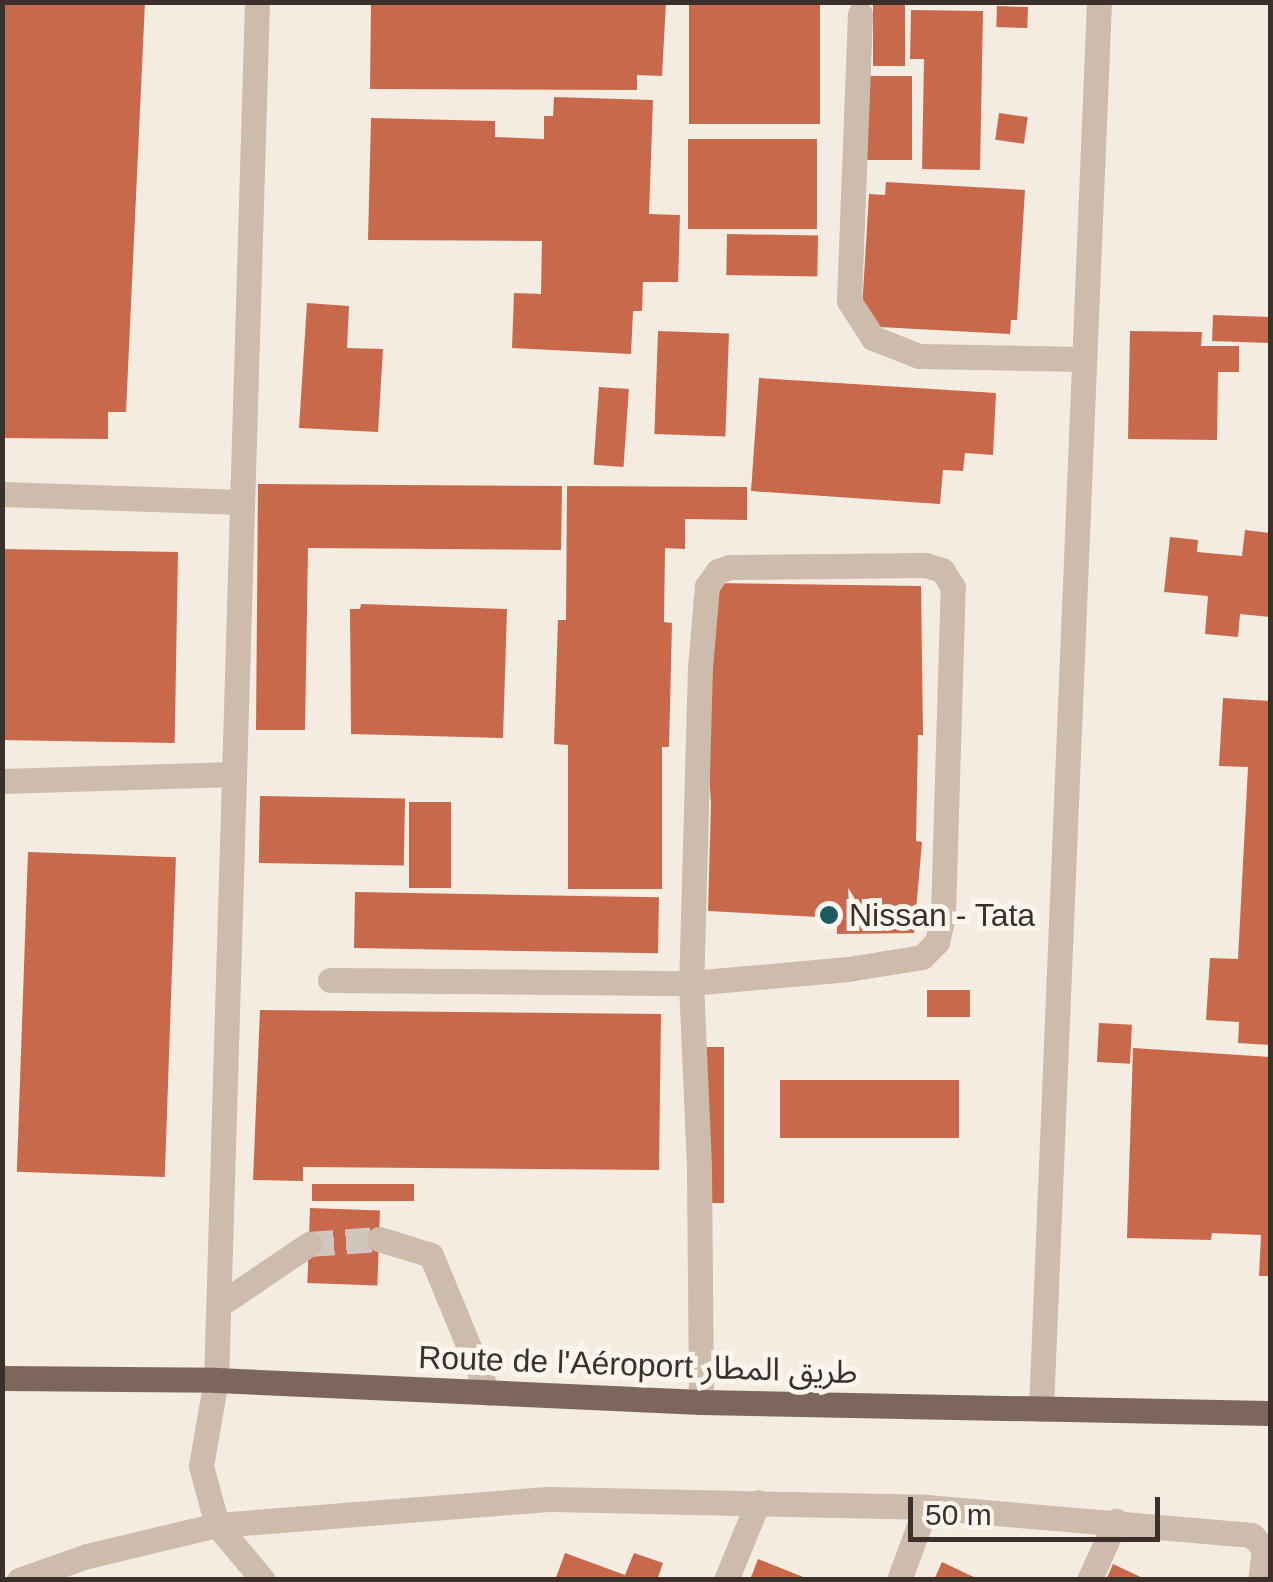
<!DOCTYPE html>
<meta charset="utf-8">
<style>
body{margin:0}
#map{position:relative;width:1273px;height:1582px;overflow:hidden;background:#f4ebe1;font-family:Helvetica,"Noto Sans Arabic",sans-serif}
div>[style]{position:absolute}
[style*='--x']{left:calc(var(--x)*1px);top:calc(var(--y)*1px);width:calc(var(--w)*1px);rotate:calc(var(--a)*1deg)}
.building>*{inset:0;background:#c8694b;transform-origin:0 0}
.minor-tunnel>*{height:25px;margin-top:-12.5px;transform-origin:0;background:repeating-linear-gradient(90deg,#cfc6bd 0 25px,transparent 0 37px)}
.minor>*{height:25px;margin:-12.5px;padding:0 12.5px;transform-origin:12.5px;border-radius:12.5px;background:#cdbbac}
.major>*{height:25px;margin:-12.5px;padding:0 12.5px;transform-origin:12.5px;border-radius:12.5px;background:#7d675c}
.dots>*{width:28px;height:28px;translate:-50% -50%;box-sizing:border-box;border:5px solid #fbf5ee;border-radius:50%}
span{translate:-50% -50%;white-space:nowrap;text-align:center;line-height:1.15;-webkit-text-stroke:10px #fbf5ee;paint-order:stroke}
.poi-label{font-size:32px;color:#3b302b}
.left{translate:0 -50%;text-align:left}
.street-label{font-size:32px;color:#3b302b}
.frame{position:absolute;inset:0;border:5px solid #3b302b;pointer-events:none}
.scale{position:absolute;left:908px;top:1497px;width:252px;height:45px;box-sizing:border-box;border:5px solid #3b302b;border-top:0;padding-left:12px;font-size:30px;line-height:35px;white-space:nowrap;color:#3b302b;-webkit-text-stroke:8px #fbf5ee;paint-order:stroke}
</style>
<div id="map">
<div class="building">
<div style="clip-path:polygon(2px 2px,145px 2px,126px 412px,108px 412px,108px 439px,2px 438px)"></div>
<div style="clip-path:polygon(371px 2px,666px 2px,662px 76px,637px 75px,637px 90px,370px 89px)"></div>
<div style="left:689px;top:2px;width:131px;height:122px"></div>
<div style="left:873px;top:2px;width:32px;height:64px"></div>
<div style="left:997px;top:6px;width:31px;height:21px;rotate:2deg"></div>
<div style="clip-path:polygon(911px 10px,983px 11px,980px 170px,922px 169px,924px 59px,910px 59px)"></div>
<div style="left:866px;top:76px;width:46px;height:84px"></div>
<div style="clip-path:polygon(554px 97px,653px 100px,649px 214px,680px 215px,678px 282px,643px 282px,642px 311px,633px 311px,631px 354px,512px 348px,514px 293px,541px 294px,542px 241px,368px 240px,371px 118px,495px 121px,495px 137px,544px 139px,544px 116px,553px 116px)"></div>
<div style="left:999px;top:113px;width:29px;height:27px;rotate:8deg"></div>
<div style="left:817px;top:139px;width:90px;height:129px;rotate:90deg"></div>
<div style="clip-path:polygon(886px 182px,1025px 190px,1017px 320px,1011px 320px,1010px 334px,861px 326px,869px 194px,885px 195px)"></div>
<div style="left:727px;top:234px;width:91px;height:41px;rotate:1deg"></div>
<div style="clip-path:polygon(307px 303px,349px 306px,347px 348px,383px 349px,378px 432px,299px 428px)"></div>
<div style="left:1213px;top:315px;width:57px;height:26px;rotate:2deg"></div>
<div style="left:658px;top:331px;width:71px;height:103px;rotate:2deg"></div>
<div style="clip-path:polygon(1130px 331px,1202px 332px,1201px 346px,1239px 346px,1239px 372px,1218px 372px,1217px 440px,1128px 439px)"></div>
<div style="clip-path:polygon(759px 378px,996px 393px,993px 455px,965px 453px,963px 471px,943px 470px,940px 504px,751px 491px)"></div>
<div style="left:599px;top:387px;width:30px;height:78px;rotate:4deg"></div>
<div style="clip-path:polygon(258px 484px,562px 486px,561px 550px,308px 548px,305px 730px,256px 730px)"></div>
<div style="clip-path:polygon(567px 486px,747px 487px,747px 520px,685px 519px,685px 549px,665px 548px,664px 622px,672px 623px,669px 747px,662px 747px,662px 889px,568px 889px,568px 745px,554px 744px,558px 620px,566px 620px)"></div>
<div style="clip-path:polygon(1245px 530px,1270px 533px,1270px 617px,1240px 614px,1238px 637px,1205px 634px,1208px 596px,1164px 592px,1170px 537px,1198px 540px,1197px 552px,1242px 556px)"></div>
<div style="left:2px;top:549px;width:176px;height:191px;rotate:1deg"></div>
<div style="clip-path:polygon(715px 583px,921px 586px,923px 735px,918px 735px,916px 841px,922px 842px,914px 933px,837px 934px,837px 918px,708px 911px,711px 804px,698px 603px)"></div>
<div style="clip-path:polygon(361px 604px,507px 609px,503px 738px,351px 734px,350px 609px,360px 609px)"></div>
<div style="clip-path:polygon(1223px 698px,1270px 701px,1270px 1045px,1238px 1043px,1239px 1022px,1206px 1020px,1210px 958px,1238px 959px,1248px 767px,1219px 766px)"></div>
<div style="left:260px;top:796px;width:145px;height:67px;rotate:1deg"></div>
<div style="left:409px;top:802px;width:42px;height:86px"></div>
<div style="left:28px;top:852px;width:148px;height:320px;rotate:2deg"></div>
<div style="left:355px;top:892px;width:304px;height:56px;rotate:1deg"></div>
<div style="left:927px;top:990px;width:43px;height:27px"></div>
<div style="clip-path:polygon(260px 1010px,661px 1014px,659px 1170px,303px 1167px,303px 1181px,253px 1180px)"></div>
<div style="left:1099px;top:1023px;width:33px;height:39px;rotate:3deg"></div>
<div style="left:704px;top:1047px;width:20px;height:156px"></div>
<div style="clip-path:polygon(1133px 1048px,1270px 1057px,1270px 1276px,1259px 1276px,1261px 1235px,1212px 1233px,1211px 1240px,1127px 1238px)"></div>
<div style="left:959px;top:1080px;width:58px;height:179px;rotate:90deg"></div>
<div style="left:414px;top:1184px;width:17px;height:102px;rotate:90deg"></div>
<div style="left:310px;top:1208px;width:70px;height:75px;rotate:2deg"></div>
<div style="clip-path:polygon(565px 1553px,625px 1575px,634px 1553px,663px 1563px,657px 1580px,555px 1580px)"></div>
<div style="clip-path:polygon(758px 1559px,808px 1579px,808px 1580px,750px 1580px)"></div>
<div style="clip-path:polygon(942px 1562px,980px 1580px,934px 1580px)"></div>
<div style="clip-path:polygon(1113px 1564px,1147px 1580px,1106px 1580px)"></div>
</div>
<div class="minor-tunnel">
<div style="--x:309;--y:1244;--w:70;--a:-4.1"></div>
</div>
<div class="minor">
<div style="--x:257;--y:2;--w:1379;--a:91.7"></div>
<div style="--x:216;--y:1380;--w:87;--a:99.9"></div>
<div style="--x:201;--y:1466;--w:61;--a:74.8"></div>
<div style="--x:217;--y:1525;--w:72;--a:50.1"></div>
<div style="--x:860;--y:14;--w:287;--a:92.2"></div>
<div style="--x:849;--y:301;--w:44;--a:57"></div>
<div style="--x:873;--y:338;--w:49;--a:21.4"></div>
<div style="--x:919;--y:356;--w:165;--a:1"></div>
<div style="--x:2;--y:494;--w:240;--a:1.9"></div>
<div style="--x:2;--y:781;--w:232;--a:-1.7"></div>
<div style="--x:330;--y:980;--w:361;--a:0.5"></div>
<div style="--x:691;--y:983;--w:158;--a:-5.1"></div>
<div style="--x:848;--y:969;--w:75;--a:-9.2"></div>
<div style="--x:922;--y:957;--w:21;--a:-45"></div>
<div style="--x:937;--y:942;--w:28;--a:-77"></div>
<div style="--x:943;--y:915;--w:328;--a:-88.3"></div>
<div style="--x:953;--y:587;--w:20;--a:-123"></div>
<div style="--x:942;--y:570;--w:18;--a:-164"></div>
<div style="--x:925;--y:565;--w:195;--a:179.4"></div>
<div style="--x:730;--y:567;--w:13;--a:162"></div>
<div style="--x:718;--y:571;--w:19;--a:126"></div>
<div style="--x:707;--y:586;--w:81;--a:94.9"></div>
<div style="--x:700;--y:667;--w:316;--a:91.6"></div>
<div style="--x:691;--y:983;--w:185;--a:87.5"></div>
<div style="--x:699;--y:1168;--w:234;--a:89.5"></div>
<div style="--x:379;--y:1239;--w:54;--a:17.1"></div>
<div style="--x:431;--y:1255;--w:149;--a:67.6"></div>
<div style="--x:219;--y:1305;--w:109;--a:-34.1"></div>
<div style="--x:1041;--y:1409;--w:1408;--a:-87.64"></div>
<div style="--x:19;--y:1580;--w:72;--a:-19.4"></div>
<div style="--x:87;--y:1556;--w:134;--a:-13.4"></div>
<div style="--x:217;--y:1525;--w:335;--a:-4.5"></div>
<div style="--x:551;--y:1499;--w:375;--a:1.2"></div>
<div style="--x:926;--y:1507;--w:327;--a:4.9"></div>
<div style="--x:1252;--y:1535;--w:18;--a:49"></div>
<div style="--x:1264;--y:1549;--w:31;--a:97"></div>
<div style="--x:726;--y:1580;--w:84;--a:-67.7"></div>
<div style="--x:899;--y:1580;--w:78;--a:-69.7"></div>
<div style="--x:1089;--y:1580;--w:65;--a:-65.4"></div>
</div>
<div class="major">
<div style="--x:2;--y:1378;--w:214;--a:0.5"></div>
<div style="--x:216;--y:1380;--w:485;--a:2.6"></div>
<div style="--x:701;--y:1402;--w:569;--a:1.11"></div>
</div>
<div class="dots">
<div style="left:829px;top:915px;background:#1f5a5e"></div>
</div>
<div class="poi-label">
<span class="left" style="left:849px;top:915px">Nissan - Tata</span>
</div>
<div class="street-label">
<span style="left:638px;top:1365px;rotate:2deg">Route de l'Aéroport طريق المطار</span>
</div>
<div class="frame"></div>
<div class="scale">50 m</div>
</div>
